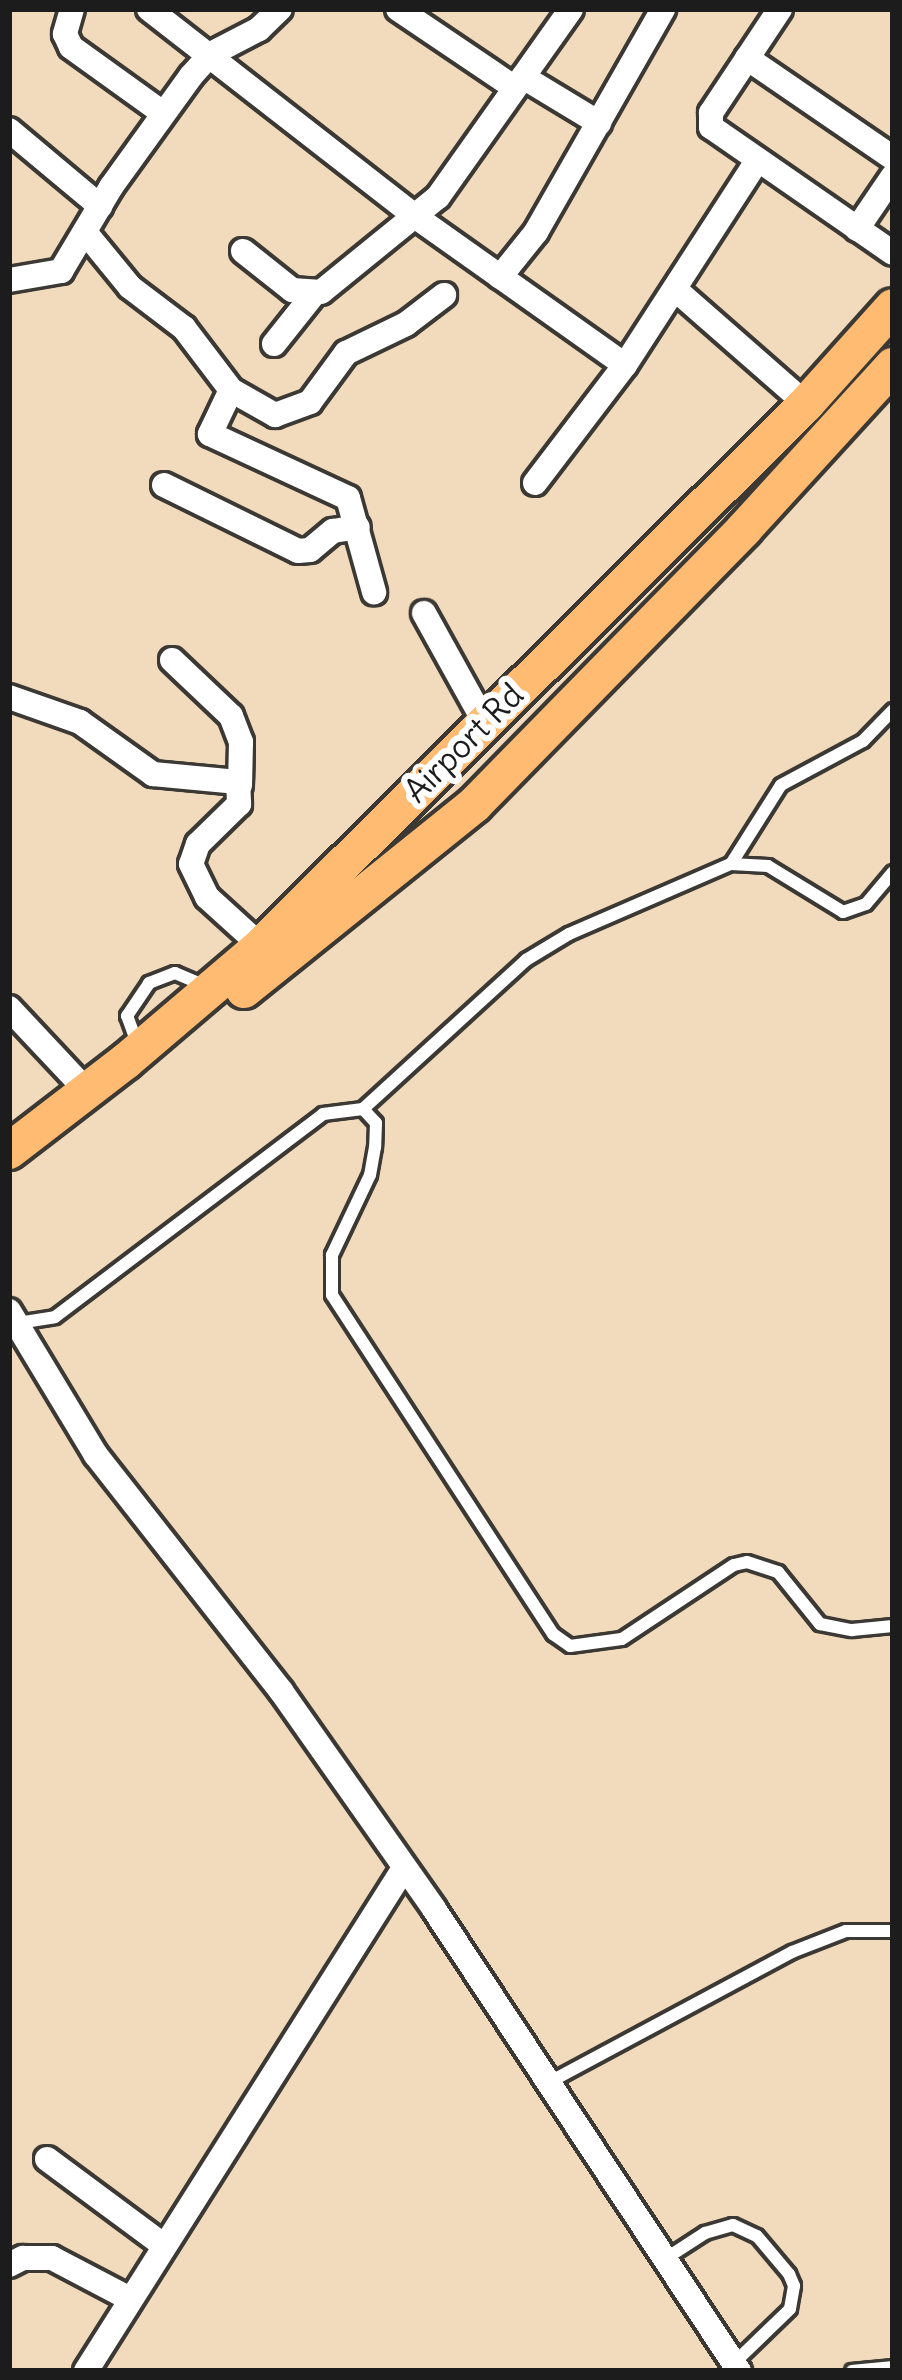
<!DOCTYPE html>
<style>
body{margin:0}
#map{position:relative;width:902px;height:2380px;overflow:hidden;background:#f2dbbd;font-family:Delius,sans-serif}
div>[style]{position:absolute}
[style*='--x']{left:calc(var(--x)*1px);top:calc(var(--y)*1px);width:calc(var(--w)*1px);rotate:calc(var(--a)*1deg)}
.roads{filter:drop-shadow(3px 0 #3c3934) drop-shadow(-3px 0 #3c3934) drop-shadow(0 3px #3c3934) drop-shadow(0 -3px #3c3934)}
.service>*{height:12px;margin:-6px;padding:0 6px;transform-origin:6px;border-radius:6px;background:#fff}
.minor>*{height:24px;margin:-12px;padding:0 12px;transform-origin:12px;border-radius:12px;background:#fff}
.primary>*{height:36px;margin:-18px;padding:0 18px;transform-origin:18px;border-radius:18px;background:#ffbb71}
span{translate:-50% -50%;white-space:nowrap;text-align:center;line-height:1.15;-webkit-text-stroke:12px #fff;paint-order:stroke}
.street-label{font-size:33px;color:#1c1c1c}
.frame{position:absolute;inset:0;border:12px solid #1c1c1c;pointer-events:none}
</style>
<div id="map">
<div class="roads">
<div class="service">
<div style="--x:731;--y:864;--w:93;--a:-57.7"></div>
<div style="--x:781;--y:785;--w:93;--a:-28.2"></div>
<div style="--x:863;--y:741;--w:43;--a:-45.9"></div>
<div style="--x:137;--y:1043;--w:29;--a:-110"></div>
<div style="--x:127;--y:1016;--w:40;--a:-56"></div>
<div style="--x:149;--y:983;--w:28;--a:-21"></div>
<div style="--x:175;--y:973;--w:30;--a:23"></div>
<div style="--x:363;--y:1109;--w:221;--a:-42.4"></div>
<div style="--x:526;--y:960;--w:50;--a:-31.2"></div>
<div style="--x:569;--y:934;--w:176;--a:-23.4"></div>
<div style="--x:731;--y:864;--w:37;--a:3"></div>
<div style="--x:768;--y:866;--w:88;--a:31.5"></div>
<div style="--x:843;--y:912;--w:24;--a:-19"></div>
<div style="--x:866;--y:904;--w:42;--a:-49.8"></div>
<div style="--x:18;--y:1323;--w:37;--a:-9"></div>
<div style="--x:55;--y:1317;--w:336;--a:-37.1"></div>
<div style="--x:323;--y:1114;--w:40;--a:-7.1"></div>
<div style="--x:363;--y:1109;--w:19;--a:47"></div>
<div style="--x:376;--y:1123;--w:24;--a:92"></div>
<div style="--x:375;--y:1147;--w:28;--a:100"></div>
<div style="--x:370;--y:1175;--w:89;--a:115.4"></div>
<div style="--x:332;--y:1255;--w:40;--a:90"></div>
<div style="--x:332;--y:1295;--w:405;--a:56.9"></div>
<div style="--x:553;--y:1634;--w:21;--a:35"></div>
<div style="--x:570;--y:1646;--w:52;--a:-7.7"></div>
<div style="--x:622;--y:1639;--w:134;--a:-33.5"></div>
<div style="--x:734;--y:1565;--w:13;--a:-13"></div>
<div style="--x:747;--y:1562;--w:33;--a:18"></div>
<div style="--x:778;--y:1572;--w:67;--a:51.1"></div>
<div style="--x:820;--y:1624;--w:33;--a:11"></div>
<div style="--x:852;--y:1630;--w:41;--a:-5.6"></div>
<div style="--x:546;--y:2084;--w:279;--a:-28.2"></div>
<div style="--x:792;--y:1952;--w:58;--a:-21.3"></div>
<div style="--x:846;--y:1931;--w:47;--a:0"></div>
<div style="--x:665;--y:2259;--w:48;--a:-33"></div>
<div style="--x:705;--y:2233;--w:29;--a:-16"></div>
<div style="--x:733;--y:2225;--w:26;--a:25"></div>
<div style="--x:757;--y:2236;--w:50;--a:49.9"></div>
<div style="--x:789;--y:2274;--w:13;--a:67"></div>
<div style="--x:794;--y:2286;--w:23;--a:100"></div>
<div style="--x:790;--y:2309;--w:78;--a:136"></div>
<div style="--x:852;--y:2371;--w:41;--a:-5.6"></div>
</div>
<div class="minor">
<div style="--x:72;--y:9;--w:26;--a:106"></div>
<div style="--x:65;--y:34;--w:14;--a:65"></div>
<div style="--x:71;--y:47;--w:113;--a:35.7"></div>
<div style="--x:149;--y:9;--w:338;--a:37.9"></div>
<div style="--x:416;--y:217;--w:256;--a:35.3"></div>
<div style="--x:398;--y:9;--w:141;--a:34"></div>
<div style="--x:780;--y:9;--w:125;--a:123.6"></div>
<div style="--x:711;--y:113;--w:14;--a:90"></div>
<div style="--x:711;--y:127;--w:221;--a:34.7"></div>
<div style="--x:747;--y:58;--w:177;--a:34.4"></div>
<div style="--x:523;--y:77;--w:89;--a:31.2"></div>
<div style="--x:9;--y:130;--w:119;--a:39.9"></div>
<div style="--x:857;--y:229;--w:64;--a:-55.8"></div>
<div style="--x:85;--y:232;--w:71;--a:50.7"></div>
<div style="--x:130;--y:287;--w:68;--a:37.2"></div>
<div style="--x:184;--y:328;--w:78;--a:52.8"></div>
<div style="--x:231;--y:390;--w:51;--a:29.6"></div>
<div style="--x:275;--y:415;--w:37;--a:-20"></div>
<div style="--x:310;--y:402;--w:61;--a:-53.7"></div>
<div style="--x:346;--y:353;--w:67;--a:-25.8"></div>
<div style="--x:406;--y:324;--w:48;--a:-37.3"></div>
<div style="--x:243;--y:251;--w:63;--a:38.5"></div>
<div style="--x:292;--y:290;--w:29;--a:4"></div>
<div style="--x:321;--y:292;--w:151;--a:-39.1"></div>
<div style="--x:438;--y:197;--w:230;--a:-54.7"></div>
<div style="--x:500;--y:277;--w:58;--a:-51.3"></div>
<div style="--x:536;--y:232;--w:257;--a:-60.3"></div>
<div style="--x:9;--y:280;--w:53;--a:-9.8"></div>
<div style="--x:61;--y:271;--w:98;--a:-59.2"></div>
<div style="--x:111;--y:187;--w:137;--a:-54.2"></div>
<div style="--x:191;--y:76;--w:30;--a:-48"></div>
<div style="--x:211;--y:54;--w:54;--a:-27.5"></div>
<div style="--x:259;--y:29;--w:29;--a:-44"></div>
<div style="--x:676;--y:290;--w:173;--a:41.2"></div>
<div style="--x:274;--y:344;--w:63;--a:-51.5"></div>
<div style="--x:231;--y:390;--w:49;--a:115.5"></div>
<div style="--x:210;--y:434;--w:152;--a:24.9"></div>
<div style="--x:348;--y:498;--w:98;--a:74.5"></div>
<div style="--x:535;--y:483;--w:148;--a:-52.7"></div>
<div style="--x:625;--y:365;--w:243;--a:-57.1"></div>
<div style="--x:164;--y:485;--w:149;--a:26.2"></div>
<div style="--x:298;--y:551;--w:12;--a:-5"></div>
<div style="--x:310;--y:550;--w:30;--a:-40"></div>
<div style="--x:333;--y:531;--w:25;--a:-9"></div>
<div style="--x:424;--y:613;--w:126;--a:61"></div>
<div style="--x:172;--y:660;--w:81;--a:43.5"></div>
<div style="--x:231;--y:716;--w:28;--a:69"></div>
<div style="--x:241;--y:742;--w:43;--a:91.3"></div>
<div style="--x:9;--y:697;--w:75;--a:19.4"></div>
<div style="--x:80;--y:722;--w:90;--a:35.5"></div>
<div style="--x:153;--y:774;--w:85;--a:5.4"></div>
<div style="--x:238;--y:782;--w:22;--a:87"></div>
<div style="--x:239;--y:804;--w:57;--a:135.7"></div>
<div style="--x:198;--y:844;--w:21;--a:109"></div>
<div style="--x:191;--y:864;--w:37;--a:64"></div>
<div style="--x:207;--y:897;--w:73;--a:42.2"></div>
<div style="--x:9;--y:1008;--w:114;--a:46.8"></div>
<div style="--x:9;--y:1311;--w:168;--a:58.9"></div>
<div style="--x:96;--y:1455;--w:300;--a:51.9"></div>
<div style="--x:281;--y:1691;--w:266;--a:54.9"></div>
<div style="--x:434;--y:1909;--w:554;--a:56.57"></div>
<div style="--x:47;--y:2159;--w:143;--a:36.5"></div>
<div style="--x:9;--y:2265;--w:16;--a:-27"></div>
<div style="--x:23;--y:2258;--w:29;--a:0"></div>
<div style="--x:52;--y:2258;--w:88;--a:27.7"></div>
<div style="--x:86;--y:2371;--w:595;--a:-57.7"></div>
</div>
<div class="primary">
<div style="--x:244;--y:990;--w:297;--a:-38.8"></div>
<div style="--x:475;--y:804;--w:385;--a:-45.6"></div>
<div style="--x:744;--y:529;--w:221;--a:-47.6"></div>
<div style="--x:9;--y:1151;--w:148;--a:-37.6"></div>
<div style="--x:126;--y:1061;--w:177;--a:-40.4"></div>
<div style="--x:261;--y:946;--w:769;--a:-44.84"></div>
<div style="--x:806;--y:404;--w:130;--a:-48.1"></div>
</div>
</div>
<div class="street-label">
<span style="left:464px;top:743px;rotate:-45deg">Airport Rd</span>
</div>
<div class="frame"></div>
</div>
